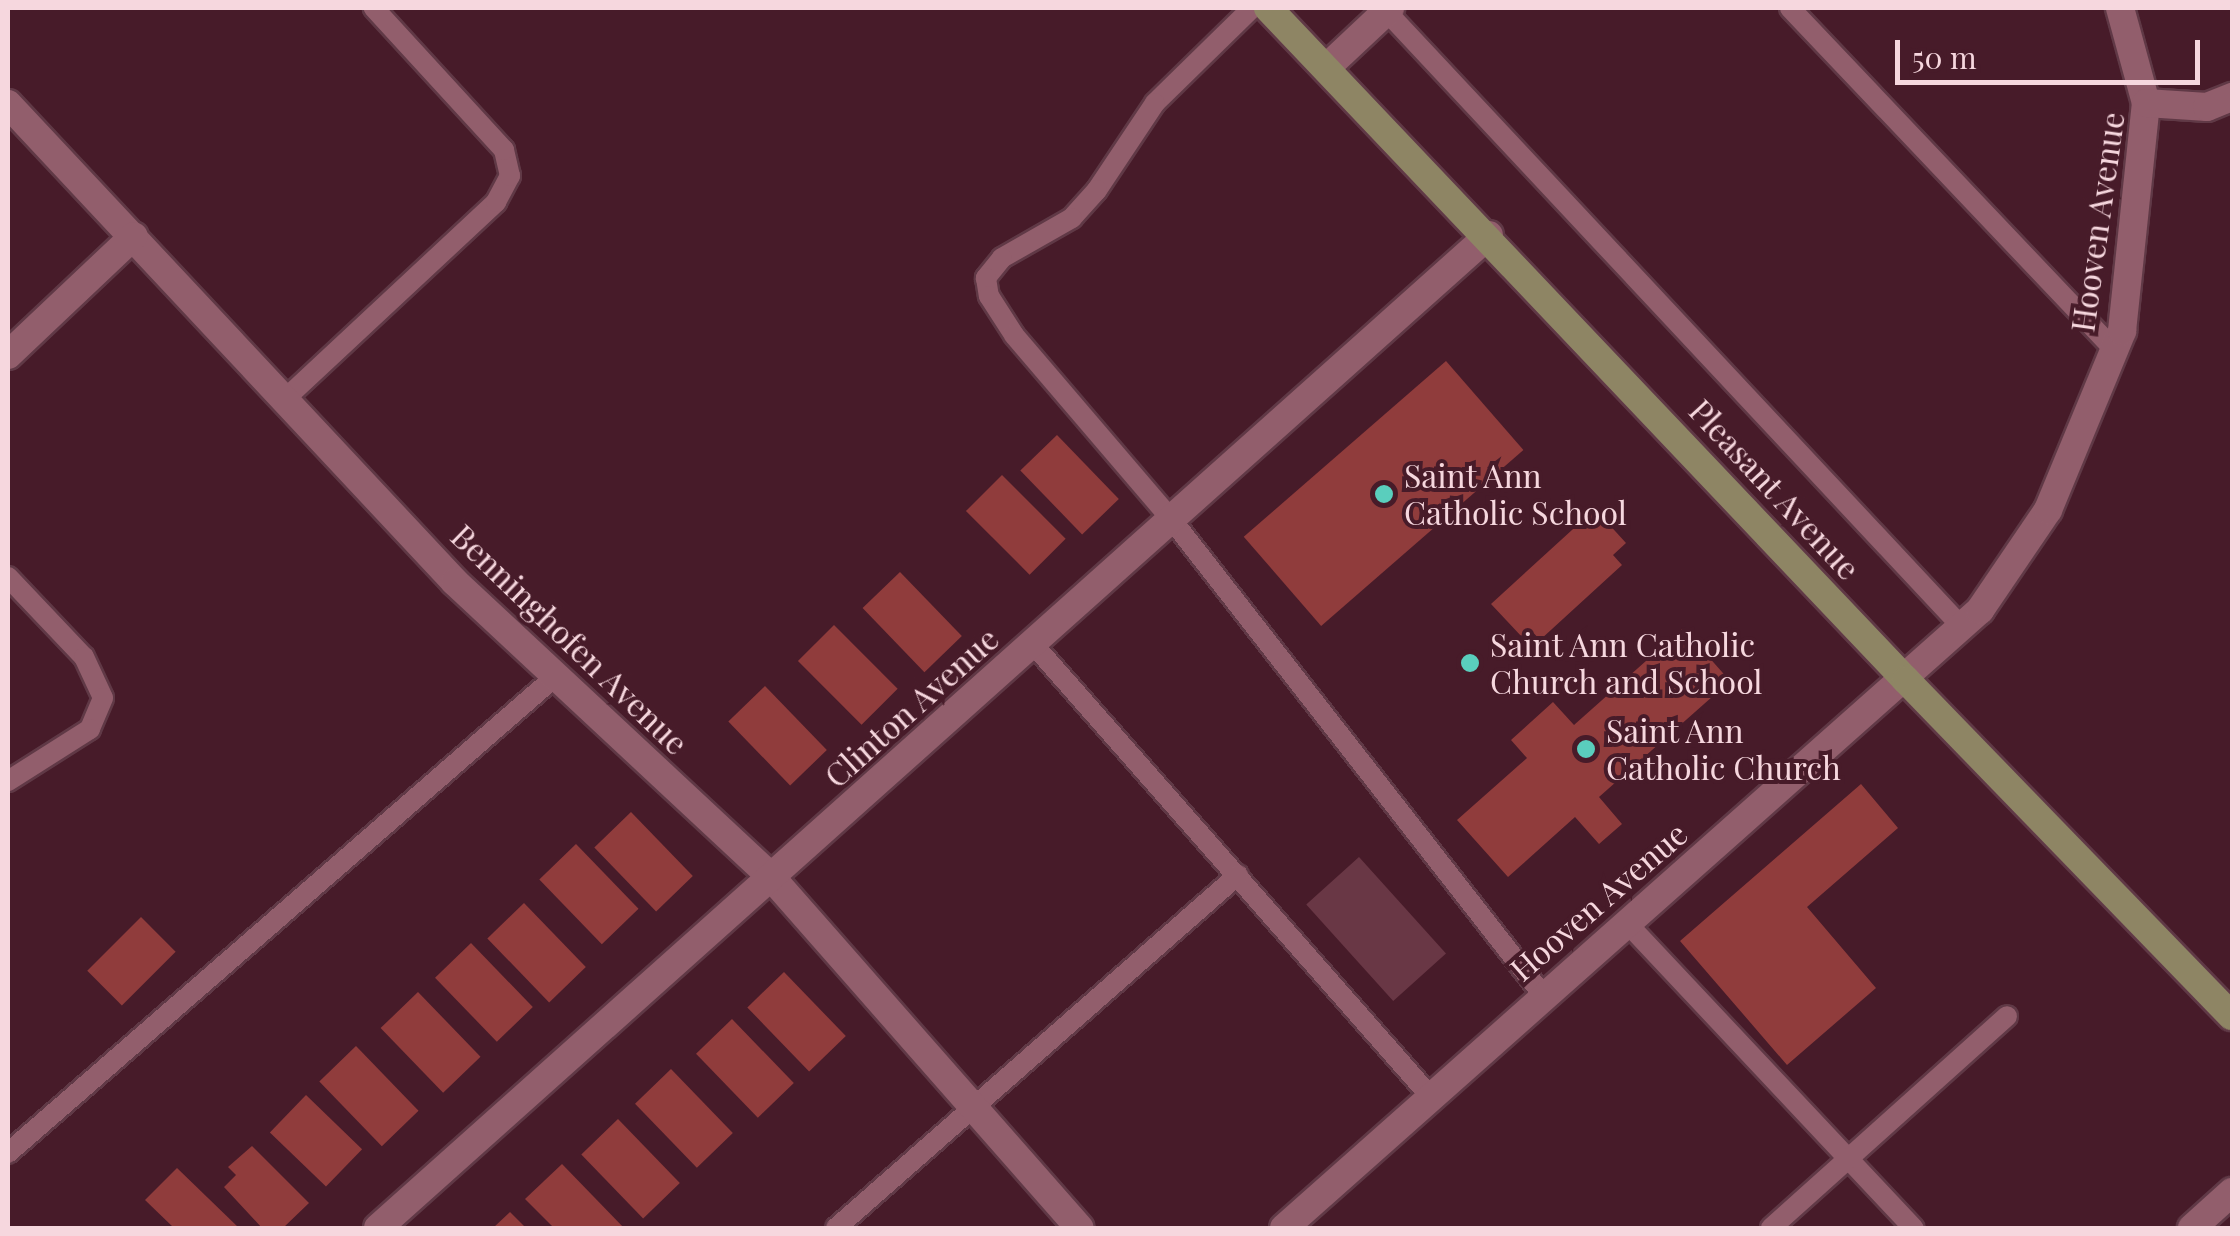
<!DOCTYPE html>
<style>
body{margin:0}
#map{position:relative;width:2240px;height:1236px;overflow:hidden;background:#471b29;font-family:"Playfair Display",serif}
div>[style]{position:absolute}
[style*='--x']{left:calc(var(--x)*1px);top:calc(var(--y)*1px);width:calc(var(--w)*1px);rotate:calc(var(--a)*1deg)}
.green>*{inset:0;background:#693745;transform-origin:0 0}
.building>*{inset:0;background:#903c3c;transform-origin:0 0}
.roads{filter:drop-shadow(2px 0 #603946) drop-shadow(-2px 0 #603946) drop-shadow(0 2px #603946) drop-shadow(0 -2px #603946)}
.service>*{height:20px;margin:-10px;padding:0 10px;transform-origin:10px;border-radius:10px;background:#925e6c}
.minor>*{height:28px;margin:-14px;padding:0 14px;transform-origin:14px;border-radius:14px;background:#925e6c}
.primary>*{height:28px;margin:-14px;padding:0 14px;transform-origin:14px;border-radius:14px;background:#8e8564}
.dots>*{width:28px;height:28px;translate:-50% -50%;box-sizing:border-box;border:5px solid #471b29;border-radius:50%}
span{translate:-50% -50%;white-space:nowrap;text-align:center;line-height:1.15;-webkit-text-stroke:8px #471b29;paint-order:stroke}
.street-label{font-size:32px;color:#f6d7de}
.poi-label{font-size:32px;color:#f6d7de}
.left{translate:0 -50%;text-align:left}
.frame{position:absolute;inset:0;border:10px solid #f6d7de;pointer-events:none}
.scale{position:absolute;left:1895px;top:40px;width:305px;height:45px;box-sizing:border-box;border:5px solid #f6d7de;border-top:0;padding-left:12px;font-size:30px;line-height:35px;white-space:nowrap;color:#f6d7de;-webkit-text-stroke:8px #471b29;paint-order:stroke}
</style>
<div id="map">
<div class="green">
<div style="left:1359px;top:857px;width:130px;height:71px;rotate:48deg"></div>
</div>
<div class="building">
<div style="left:1446px;top:361px;width:118px;height:268px;rotate:49deg"></div>
<div style="left:1057px;top:435px;width:89px;height:51px;rotate:46deg"></div>
<div style="left:1002px;top:475px;width:90px;height:51px;rotate:45deg"></div>
<div style="clip-path:polygon(1595px 509px,1626px 543px,1613px 555px,1622px 565px,1540px 640px,1530px 629px,1522px 637px,1491px 604px)"></div>
<div style="left:900px;top:572px;width:89px;height:52px;rotate:46deg"></div>
<div style="left:834px;top:625px;width:90px;height:51px;rotate:45deg"></div>
<div style="clip-path:polygon(1683px 628px,1730px 681px,1599px 797px,1622px 824px,1599px 844px,1575px 817px,1508px 877px,1457px 820px,1527px 758px,1511px 740px,1553px 702px,1574px 725px)"></div>
<div style="left:765px;top:686px;width:89px;height:51px;rotate:46deg"></div>
<div style="clip-path:polygon(1861px 784px,1898px 828px,1807px 907px,1876px 988px,1787px 1065px,1680px 941px)"></div>
<div style="left:631px;top:812px;width:89px;height:51px;rotate:46deg"></div>
<div style="left:576px;top:844px;width:90px;height:51px;rotate:46deg"></div>
<div style="left:524px;top:903px;width:89px;height:51px;rotate:46deg"></div>
<div style="left:141px;top:917px;width:49px;height:76px;rotate:45deg"></div>
<div style="left:471px;top:943px;width:89px;height:50px;rotate:46deg"></div>
<div style="left:784px;top:972px;width:89px;height:51px;rotate:46deg"></div>
<div style="left:418px;top:992px;width:90px;height:52px;rotate:46deg"></div>
<div style="left:732px;top:1019px;width:89px;height:50px;rotate:46deg"></div>
<div style="left:356px;top:1046px;width:90px;height:51px;rotate:46deg"></div>
<div style="left:671px;top:1069px;width:89px;height:50px;rotate:46deg"></div>
<div style="left:306px;top:1095px;width:78px;height:52px;rotate:44deg"></div>
<div style="left:618px;top:1119px;width:89px;height:51px;rotate:46deg"></div>
<div style="clip-path:polygon(252px 1146px,309px 1203px,283px 1228px,262px 1228px,224px 1187px,236px 1175px,228px 1167px)"></div>
<div style="clip-path:polygon(562px 1164px,624px 1228px,554px 1228px,525px 1199px)"></div>
<div style="clip-path:polygon(177px 1168px,239px 1228px,174px 1228px,145px 1200px)"></div>
<div style="clip-path:polygon(510px 1212px,526px 1228px,493px 1228px)"></div>
</div>
<div class="roads">
<div class="service">
<div style="--x:1252;--y:8;--w:136;--a:135.6"></div>
<div style="--x:1155;--y:103;--w:105;--a:123.7"></div>
<div style="--x:1097;--y:190;--w:38;--a:132"></div>
<div style="--x:1072;--y:218;--w:81;--a:150.3"></div>
<div style="--x:1002;--y:258;--w:26;--a:129"></div>
<div style="--x:986;--y:278;--w:18;--a:81"></div>
<div style="--x:989;--y:296;--w:46;--a:57.3"></div>
<div style="--x:1014;--y:335;--w:243;--a:49.5"></div>
<div style="--x:1172;--y:520;--w:603;--a:52.01"></div>
<div style="--x:1790;--y:8;--w:471;--a:46.5"></div>
<div style="--x:1386;--y:11;--w:843;--a:46.92"></div>
<div style="--x:285;--y:399;--w:289;--a:-43"></div>
<div style="--x:496;--y:202;--w:30;--a:-62"></div>
<div style="--x:510;--y:176;--w:27;--a:-103"></div>
<div style="--x:504;--y:150;--w:193;--a:-132.5"></div>
<div style="--x:8;--y:577;--w:110;--a:46.5"></div>
<div style="--x:84;--y:657;--w:45;--a:65.1"></div>
<div style="--x:103;--y:698;--w:34;--a:113"></div>
<div style="--x:90;--y:729;--w:97;--a:147.6"></div>
<div style="--x:1033;--y:644;--w:603;--a:48.7"></div>
<div style="--x:1626;--y:922;--w:420;--a:46.8"></div>
<div style="--x:8;--y:1153;--w:727;--a:-41.04"></div>
<div style="--x:836;--y:1228;--w:535;--a:-41.29"></div>
<div style="--x:1771;--y:1228;--w:317;--a:-41.9"></div>
</div>
<div class="minor">
<div style="--x:2120;--y:8;--w:98;--a:74.7"></div>
<div style="--x:1326;--y:68;--w:88;--a:-43.2"></div>
<div style="--x:8;--y:104;--w:654;--a:46.92"></div>
<div style="--x:455;--y:582;--w:434;--a:43"></div>
<div style="--x:772;--y:878;--w:466;--a:48.7"></div>
<div style="--x:8;--y:355;--w:173;--a:-43.4"></div>
<div style="--x:378;--y:1228;--w:1490;--a:-41.79"></div>
<div style="--x:1284;--y:1228;--w:931;--a:-41.6"></div>
<div style="--x:1980;--y:610;--w:121;--a:-55.8"></div>
<div style="--x:2048;--y:510;--w:194;--a:-67.5"></div>
<div style="--x:2122;--y:331;--w:229;--a:-84"></div>
<div style="--x:2146;--y:103;--w:61;--a:3.8"></div>
<div style="--x:2207;--y:107;--w:27;--a:-22"></div>
<div style="--x:2192;--y:1228;--w:54;--a:-42"></div>
</div>
<div class="primary">
<div style="--x:1268;--y:8;--w:927;--a:46.49"></div>
<div style="--x:1906;--y:680;--w:468;--a:45.9"></div>
</div>
</div>
<div class="dots">
<div style="left:1384px;top:494px;background:#5acebd"></div>
<div style="left:1470px;top:663px;background:#5acebd"></div>
<div style="left:1586px;top:749px;background:#5acebd"></div>
</div>
<div class="street-label">
<span style="left:2097px;top:222px;rotate:-82deg">Hooven Avenue</span>
<span style="left:1775px;top:489px;rotate:47deg">Pleasant Avenue</span>
<span style="left:570px;top:639px;rotate:44deg">Benninghofen Avenue</span>
<span style="left:911px;top:707px;rotate:-42deg">Clinton Avenue</span>
<span style="left:1598px;top:901px;rotate:-41deg">Hooven Avenue</span>
</div>
<div class="poi-label">
<span class="left" style="left:1404px;top:494px">Saint Ann<br>Catholic School</span>
<span class="left" style="left:1490px;top:663px">Saint Ann Catholic<br>Church and School</span>
<span class="left" style="left:1606px;top:749px">Saint Ann<br>Catholic Church</span>
</div>
<div class="frame"></div>
<div class="scale">50 m</div>
</div>
